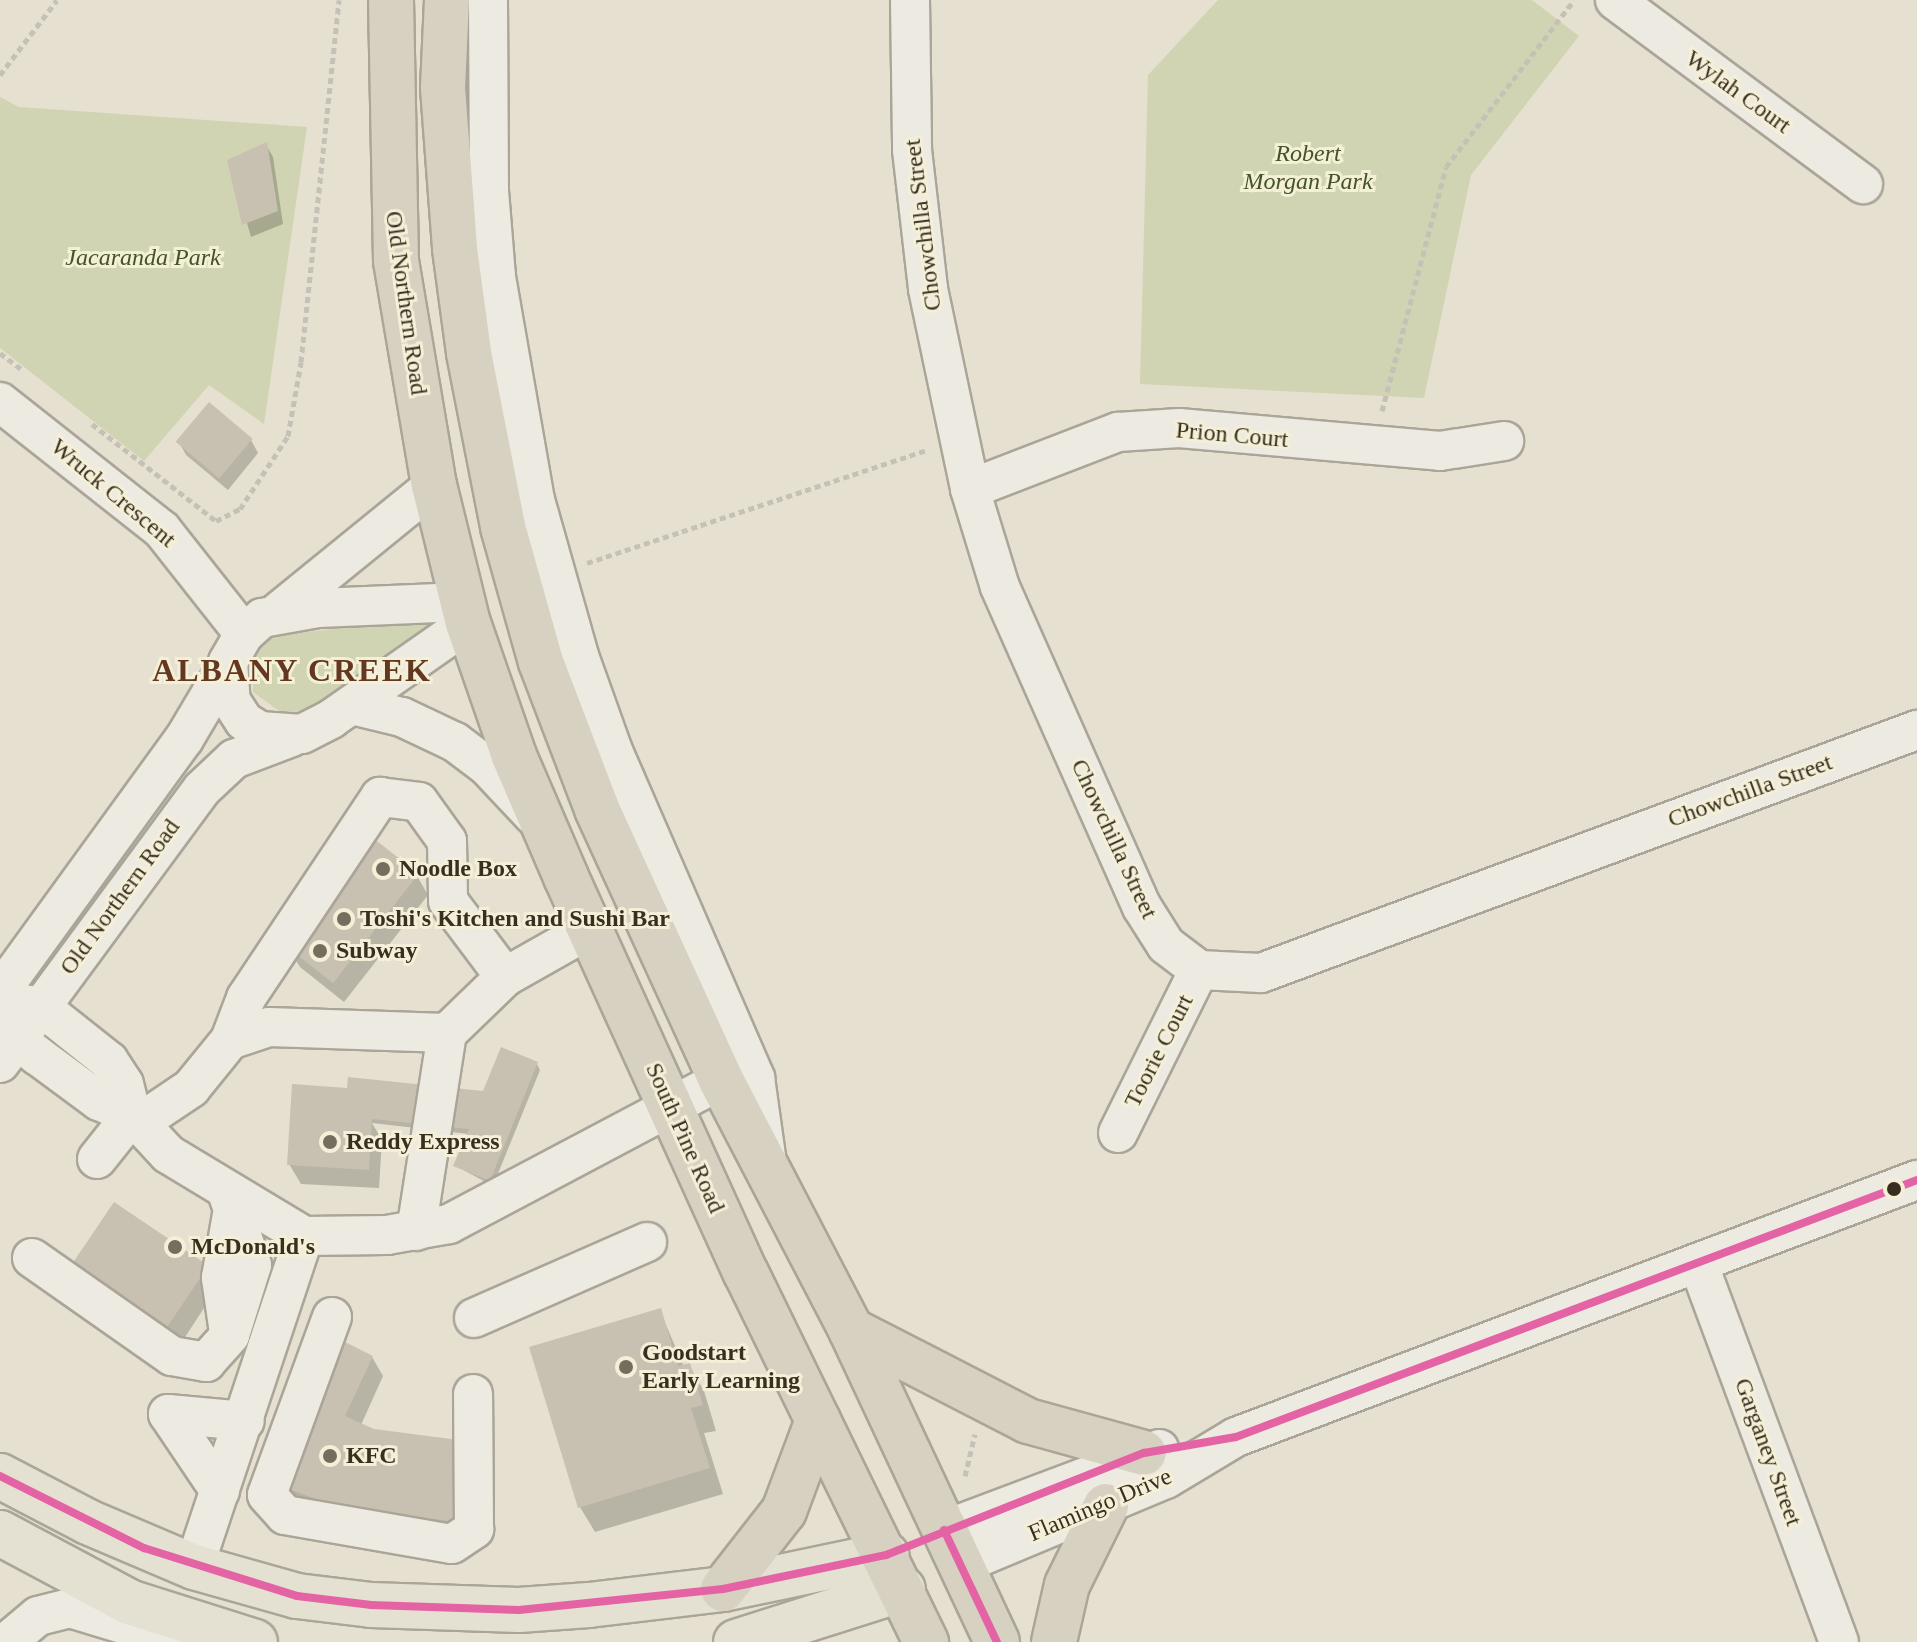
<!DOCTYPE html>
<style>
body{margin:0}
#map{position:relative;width:1917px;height:1642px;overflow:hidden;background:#e5e0cf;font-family:Georgia,serif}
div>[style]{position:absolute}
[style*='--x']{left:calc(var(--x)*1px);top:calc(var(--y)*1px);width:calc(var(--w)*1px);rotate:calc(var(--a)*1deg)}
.green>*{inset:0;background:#d1d4b2}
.shadow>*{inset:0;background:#0003}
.building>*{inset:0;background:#c8c0b0;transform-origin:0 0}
.path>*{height:5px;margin-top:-2.5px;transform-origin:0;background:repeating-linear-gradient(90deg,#c6c1b7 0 6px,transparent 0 10px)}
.roads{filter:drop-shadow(2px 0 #aaa598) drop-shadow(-2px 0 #aaa598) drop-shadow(0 2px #aaa598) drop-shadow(0 -2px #aaa598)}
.minor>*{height:38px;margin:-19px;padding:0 19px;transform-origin:19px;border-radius:19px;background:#edeae1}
.major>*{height:44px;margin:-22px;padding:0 22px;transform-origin:22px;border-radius:22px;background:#e4e1d2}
.highway>*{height:44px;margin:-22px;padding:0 22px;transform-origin:22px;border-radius:22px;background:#d7d1c1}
.bus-1>*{height:8px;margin:-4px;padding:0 4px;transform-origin:4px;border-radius:4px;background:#e463a4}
.dots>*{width:22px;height:22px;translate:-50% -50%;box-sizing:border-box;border:4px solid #f4efd7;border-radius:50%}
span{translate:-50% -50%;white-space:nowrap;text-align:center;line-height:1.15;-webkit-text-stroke:6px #f4efd7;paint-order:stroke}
.street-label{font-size:24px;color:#392f20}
.park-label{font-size:24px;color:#445428;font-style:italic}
.poi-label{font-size:24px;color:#392f20;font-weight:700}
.left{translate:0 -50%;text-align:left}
.district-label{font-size:32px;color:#643721;font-weight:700;letter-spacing:2px}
</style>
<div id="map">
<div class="green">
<div style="clip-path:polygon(1218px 0,1532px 0,1579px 36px,1471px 175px,1424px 398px,1140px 384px,1148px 75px)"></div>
<div style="clip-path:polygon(0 97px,19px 107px,307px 127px,264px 424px,209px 385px,144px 461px,0 348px)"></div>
<div style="clip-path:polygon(431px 618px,433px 626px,307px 710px,283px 714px,253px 692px,252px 655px,270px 636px)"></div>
</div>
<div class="shadow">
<div style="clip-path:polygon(266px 145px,273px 157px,283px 224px,251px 237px,229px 161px)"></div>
<div style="clip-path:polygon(251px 440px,258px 453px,228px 490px,186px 455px,179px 442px)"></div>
<div style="clip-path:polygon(417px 876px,428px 895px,344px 1002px,300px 967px,288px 948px)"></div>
<div style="clip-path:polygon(537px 1064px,540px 1070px,493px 1186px,456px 1166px,469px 1134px,372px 1123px,382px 1140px,379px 1188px,301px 1184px,289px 1164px,294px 1087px,485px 1093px)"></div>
<div style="clip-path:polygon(114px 1204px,219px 1285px,178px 1348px,84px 1286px)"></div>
<div style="clip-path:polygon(660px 1311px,684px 1367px,689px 1365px,704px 1391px,716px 1431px,704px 1433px,723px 1494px,595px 1532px,580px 1507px)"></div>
<div style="clip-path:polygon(372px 1357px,383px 1376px,361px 1425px,474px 1542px,292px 1505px,280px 1485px)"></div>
</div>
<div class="building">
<div style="clip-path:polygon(267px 142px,278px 211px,242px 225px,227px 160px)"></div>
<div style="left:209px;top:402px;width:57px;height:52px;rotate:40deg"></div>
<div style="left:373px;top:838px;width:58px;height:139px;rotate:38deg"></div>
<div style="clip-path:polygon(501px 1047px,538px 1062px,490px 1181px,453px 1166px,469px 1129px,372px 1119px,369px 1170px,287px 1165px,292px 1084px,347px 1088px,348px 1077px,483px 1091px)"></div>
<div style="left:114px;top:1202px;width:114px;height:77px;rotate:34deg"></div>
<div style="clip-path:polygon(661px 1308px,678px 1366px,690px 1363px,703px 1405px,691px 1408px,710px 1468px,578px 1508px,529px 1347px)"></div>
<div style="clip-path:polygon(345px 1342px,373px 1356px,345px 1416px,374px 1429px,474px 1442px,464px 1523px,341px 1508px,278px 1485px)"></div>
</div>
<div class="path">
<div style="--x:0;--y:75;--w:94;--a:-52.8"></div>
<div style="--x:0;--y:353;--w:30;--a:37"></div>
<div style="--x:1382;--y:411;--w:252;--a:-75.3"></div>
<div style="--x:1446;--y:167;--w:210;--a:-52.5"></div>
<div style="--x:92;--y:424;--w:157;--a:38"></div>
<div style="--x:216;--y:521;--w:27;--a:-27"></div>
<div style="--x:240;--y:509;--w:87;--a:-56.7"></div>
<div style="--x:288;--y:436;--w:75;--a:-80"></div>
<div style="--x:301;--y:362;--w:364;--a:-84"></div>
<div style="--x:587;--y:563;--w:358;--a:-18.4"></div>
<div style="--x:965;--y:1476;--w:43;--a:-76.6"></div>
</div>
<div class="roads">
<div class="minor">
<div style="--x:488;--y:0;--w:191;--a:89.7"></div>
<div style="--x:489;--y:191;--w:86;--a:85.3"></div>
<div style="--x:496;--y:277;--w:226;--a:80.1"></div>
<div style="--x:535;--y:500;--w:162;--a:74.2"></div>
<div style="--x:579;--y:656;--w:101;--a:70.3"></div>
<div style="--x:613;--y:751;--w:357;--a:66.5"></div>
<div style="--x:755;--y:1078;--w:86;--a:82"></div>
<div style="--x:910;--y:0;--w:150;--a:89.2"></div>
<div style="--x:912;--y:150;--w:140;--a:83.4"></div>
<div style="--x:928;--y:289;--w:204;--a:78.1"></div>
<div style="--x:970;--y:489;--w:102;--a:73"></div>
<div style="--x:1000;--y:587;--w:350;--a:66.1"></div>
<div style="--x:1142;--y:907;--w:45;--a:57.7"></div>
<div style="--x:1166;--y:945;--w:41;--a:37.1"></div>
<div style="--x:1199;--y:970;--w:62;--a:2.8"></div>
<div style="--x:1261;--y:973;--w:700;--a:-20.33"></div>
<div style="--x:1615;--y:0;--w:309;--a:36.6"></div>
<div style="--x:0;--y:402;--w:206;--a:38.3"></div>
<div style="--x:162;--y:530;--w:132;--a:51.7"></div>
<div style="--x:970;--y:489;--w:159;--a:-21.1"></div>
<div style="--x:1118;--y:432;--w:61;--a:-3.8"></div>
<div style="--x:1179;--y:428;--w:262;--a:5"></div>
<div style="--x:1440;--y:451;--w:65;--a:-8.9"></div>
<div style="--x:462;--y:602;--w:144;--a:177.6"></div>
<div style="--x:318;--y:608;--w:57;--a:169.9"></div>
<div style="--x:262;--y:618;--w:24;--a:138"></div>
<div style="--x:244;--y:634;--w:32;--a:120"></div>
<div style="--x:228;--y:662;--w:39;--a:86"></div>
<div style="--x:231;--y:701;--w:24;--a:57"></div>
<div style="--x:244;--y:721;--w:19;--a:32"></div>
<div style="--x:260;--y:731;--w:42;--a:4.1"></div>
<div style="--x:302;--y:734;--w:33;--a:-27"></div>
<div style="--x:331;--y:719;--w:167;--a:-35"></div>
<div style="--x:278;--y:612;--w:201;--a:-39.1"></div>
<div style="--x:352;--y:705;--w:51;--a:13.5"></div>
<div style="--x:402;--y:717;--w:59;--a:25.3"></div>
<div style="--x:455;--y:742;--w:39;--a:37"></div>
<div style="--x:486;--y:765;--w:69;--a:46.8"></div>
<div style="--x:0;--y:992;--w:313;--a:-54"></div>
<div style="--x:184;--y:739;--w:82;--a:-59.4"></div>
<div style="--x:0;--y:1000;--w:42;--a:9.7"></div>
<div style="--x:41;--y:1007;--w:87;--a:38.5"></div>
<div style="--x:109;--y:1061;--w:27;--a:57"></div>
<div style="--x:124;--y:1084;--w:32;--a:76"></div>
<div style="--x:132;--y:1115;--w:53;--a:47.3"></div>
<div style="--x:168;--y:1154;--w:159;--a:31.1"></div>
<div style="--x:304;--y:1236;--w:83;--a:-0.7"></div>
<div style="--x:387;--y:1235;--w:63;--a:-10.1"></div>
<div style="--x:449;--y:1224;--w:308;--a:-27.9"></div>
<div style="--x:5;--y:1018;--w:26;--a:59"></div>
<div style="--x:18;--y:1040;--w:26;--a:39"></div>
<div style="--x:38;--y:1056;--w:76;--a:36.4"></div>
<div style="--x:99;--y:1101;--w:36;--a:23"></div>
<div style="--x:230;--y:1040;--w:41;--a:-18.4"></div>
<div style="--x:269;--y:1027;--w:178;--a:1.9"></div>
<div style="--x:0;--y:1063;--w:340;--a:-53.6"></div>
<div style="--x:202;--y:789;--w:44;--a:-43.2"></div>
<div style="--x:234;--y:759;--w:62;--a:-20.8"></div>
<div style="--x:139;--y:1123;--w:63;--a:-33.9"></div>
<div style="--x:191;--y:1088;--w:62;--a:-50.9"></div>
<div style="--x:230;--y:1040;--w:45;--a:-69.1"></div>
<div style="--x:246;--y:998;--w:242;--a:-56.3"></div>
<div style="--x:380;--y:797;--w:39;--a:7"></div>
<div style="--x:419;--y:802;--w:48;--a:54.3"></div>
<div style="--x:447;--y:841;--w:60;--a:89"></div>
<div style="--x:448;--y:901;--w:95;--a:53.1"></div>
<div style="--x:1118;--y:1133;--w:182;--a:-63.6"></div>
<div style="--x:97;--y:1159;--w:56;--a:-51.5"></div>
<div style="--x:416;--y:1231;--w:200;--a:-81.1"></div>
<div style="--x:447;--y:1033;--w:81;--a:-44"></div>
<div style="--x:505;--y:977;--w:98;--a:-29.5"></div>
<div style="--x:32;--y:1258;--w:171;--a:35"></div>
<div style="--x:172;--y:1356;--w:35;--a:10"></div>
<div style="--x:206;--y:1362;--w:36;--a:-48"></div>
<div style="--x:230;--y:1335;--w:73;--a:-72.6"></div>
<div style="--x:252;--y:1265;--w:74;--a:-108.9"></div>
<div style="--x:1698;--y:1263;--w:404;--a:69.6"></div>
<div style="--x:332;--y:1317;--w:189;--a:110.1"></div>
<div style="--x:267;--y:1495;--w:27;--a:48"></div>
<div style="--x:285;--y:1515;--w:169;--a:9.9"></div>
<div style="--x:452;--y:1544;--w:27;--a:-34"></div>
<div style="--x:474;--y:1529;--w:135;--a:-90.4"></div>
<div style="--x:474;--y:1318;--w:189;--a:-23.7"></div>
<div style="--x:228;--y:1326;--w:49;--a:-98.3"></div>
<div style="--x:221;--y:1278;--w:65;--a:-80.2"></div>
<div style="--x:168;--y:1414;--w:93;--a:56"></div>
<div style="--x:168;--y:1414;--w:77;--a:5.2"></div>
<div style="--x:944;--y:1530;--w:230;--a:-20.6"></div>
<div style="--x:960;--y:1565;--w:223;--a:-22.7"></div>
<div style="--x:1166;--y:1479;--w:82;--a:-31"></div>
<div style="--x:1236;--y:1437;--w:728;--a:-20.68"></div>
<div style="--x:194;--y:1567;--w:349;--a:-71.6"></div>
<div style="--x:7;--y:1642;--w:40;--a:-40"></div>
<div style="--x:38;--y:1616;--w:33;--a:-14"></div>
<div style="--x:70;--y:1608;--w:117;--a:16.9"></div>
</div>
<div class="major">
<div style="--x:0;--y:1476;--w:99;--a:27.6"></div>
<div style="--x:88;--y:1522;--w:115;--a:23"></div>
<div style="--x:194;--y:1567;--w:107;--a:15.7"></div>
<div style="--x:297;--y:1596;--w:75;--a:6.9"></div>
<div style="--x:371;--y:1605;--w:148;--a:1.9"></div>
<div style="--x:519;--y:1610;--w:70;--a:-4.1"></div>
<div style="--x:589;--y:1605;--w:135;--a:-6.8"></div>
<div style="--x:723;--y:1589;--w:167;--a:-11.8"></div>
<div style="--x:0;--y:1533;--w:146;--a:28.1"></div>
<div style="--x:129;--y:1602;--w:132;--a:17.6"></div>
<div style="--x:736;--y:1642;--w:175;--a:-17.6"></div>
</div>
<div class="highway">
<div style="--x:391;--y:0;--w:261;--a:88.9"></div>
<div style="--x:396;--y:261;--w:227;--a:80.4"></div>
<div style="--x:434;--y:485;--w:142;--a:76.2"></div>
<div style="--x:468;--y:623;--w:141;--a:70.9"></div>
<div style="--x:514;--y:756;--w:132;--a:66.7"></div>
<div style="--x:566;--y:877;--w:435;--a:65.6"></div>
<div style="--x:746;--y:1273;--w:411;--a:64"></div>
<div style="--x:447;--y:0;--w:88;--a:92.6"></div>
<div style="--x:443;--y:88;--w:161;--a:85.7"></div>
<div style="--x:455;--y:249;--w:105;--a:82.3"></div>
<div style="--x:469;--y:353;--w:177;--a:78.9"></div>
<div style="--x:503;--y:527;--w:140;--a:74.3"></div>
<div style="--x:541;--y:662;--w:157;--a:69.1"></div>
<div style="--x:597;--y:809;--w:298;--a:65.4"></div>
<div style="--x:721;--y:1080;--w:282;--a:62.5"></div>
<div style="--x:851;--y:1330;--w:344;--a:64.9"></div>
<div style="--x:851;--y:1330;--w:199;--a:27.2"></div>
<div style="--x:1028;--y:1421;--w:120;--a:15.4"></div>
<div style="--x:723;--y:1589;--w:99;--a:-52"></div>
<div style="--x:784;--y:1511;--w:97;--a:-69.5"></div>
<div style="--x:1054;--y:1642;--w:58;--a:-77.2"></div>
<div style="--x:1067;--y:1585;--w:88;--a:-63.7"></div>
</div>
</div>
<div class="bus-1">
<div style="--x:0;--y:1476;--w:161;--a:26.6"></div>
<div style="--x:144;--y:1548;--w:160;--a:17.4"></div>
<div style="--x:297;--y:1596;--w:75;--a:6.9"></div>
<div style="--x:371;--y:1605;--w:148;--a:1.9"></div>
<div style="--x:519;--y:1610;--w:205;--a:-5.9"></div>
<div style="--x:723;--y:1589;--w:167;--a:-11.8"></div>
<div style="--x:886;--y:1555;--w:277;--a:-21.6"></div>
<div style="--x:1144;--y:1453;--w:93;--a:-9.9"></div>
<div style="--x:1236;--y:1437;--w:728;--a:-20.68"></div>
<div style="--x:944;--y:1530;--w:124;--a:64.7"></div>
</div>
<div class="dots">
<div style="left:383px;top:869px;background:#756d5d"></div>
<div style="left:344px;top:919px;background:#756d5d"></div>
<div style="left:320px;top:951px;background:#756d5d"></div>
<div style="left:330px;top:1142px;background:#756d5d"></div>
<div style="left:1894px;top:1189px;background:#392f20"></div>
<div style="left:175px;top:1247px;background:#756d5d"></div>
<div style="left:626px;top:1367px;background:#756d5d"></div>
<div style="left:330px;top:1456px;background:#756d5d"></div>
</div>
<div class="street-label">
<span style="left:1738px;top:92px;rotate:36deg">Wylah Court</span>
<span style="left:923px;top:225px;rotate:-97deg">Chowchilla Street</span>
<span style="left:406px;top:303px;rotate:82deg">Old Northern Road</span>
<span style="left:1232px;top:435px;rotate:5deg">Prion Court</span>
<span style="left:113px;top:493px;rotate:40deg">Wruck Crescent</span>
<span style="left:1750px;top:791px;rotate:-20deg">Chowchilla Street</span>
<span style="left:1114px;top:839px;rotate:65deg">Chowchilla Street</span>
<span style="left:120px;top:897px;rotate:-54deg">Old Northern Road</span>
<span style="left:1159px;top:1051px;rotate:-63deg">Toorie Court</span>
<span style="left:685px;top:1138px;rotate:66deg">South Pine Road</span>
<span style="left:1768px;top:1452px;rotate:70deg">Garganey Street</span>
<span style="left:1100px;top:1505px;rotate:-23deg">Flamingo Drive</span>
</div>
<div class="park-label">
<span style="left:1308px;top:168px">Robert<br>Morgan Park</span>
<span style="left:143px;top:258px">Jacaranda Park</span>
</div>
<div class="poi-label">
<span class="left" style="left:399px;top:869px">Noodle Box</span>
<span class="left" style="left:360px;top:919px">Toshi's Kitchen and Sushi Bar</span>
<span class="left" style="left:336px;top:951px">Subway</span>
<span class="left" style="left:346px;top:1142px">Reddy Express</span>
<span class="left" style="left:191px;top:1247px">McDonald's</span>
<span class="left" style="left:642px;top:1367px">Goodstart<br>Early Learning</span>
<span class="left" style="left:346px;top:1456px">KFC</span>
</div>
<div class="district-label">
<span style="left:292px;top:670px">ALBANY CREEK</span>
</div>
</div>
